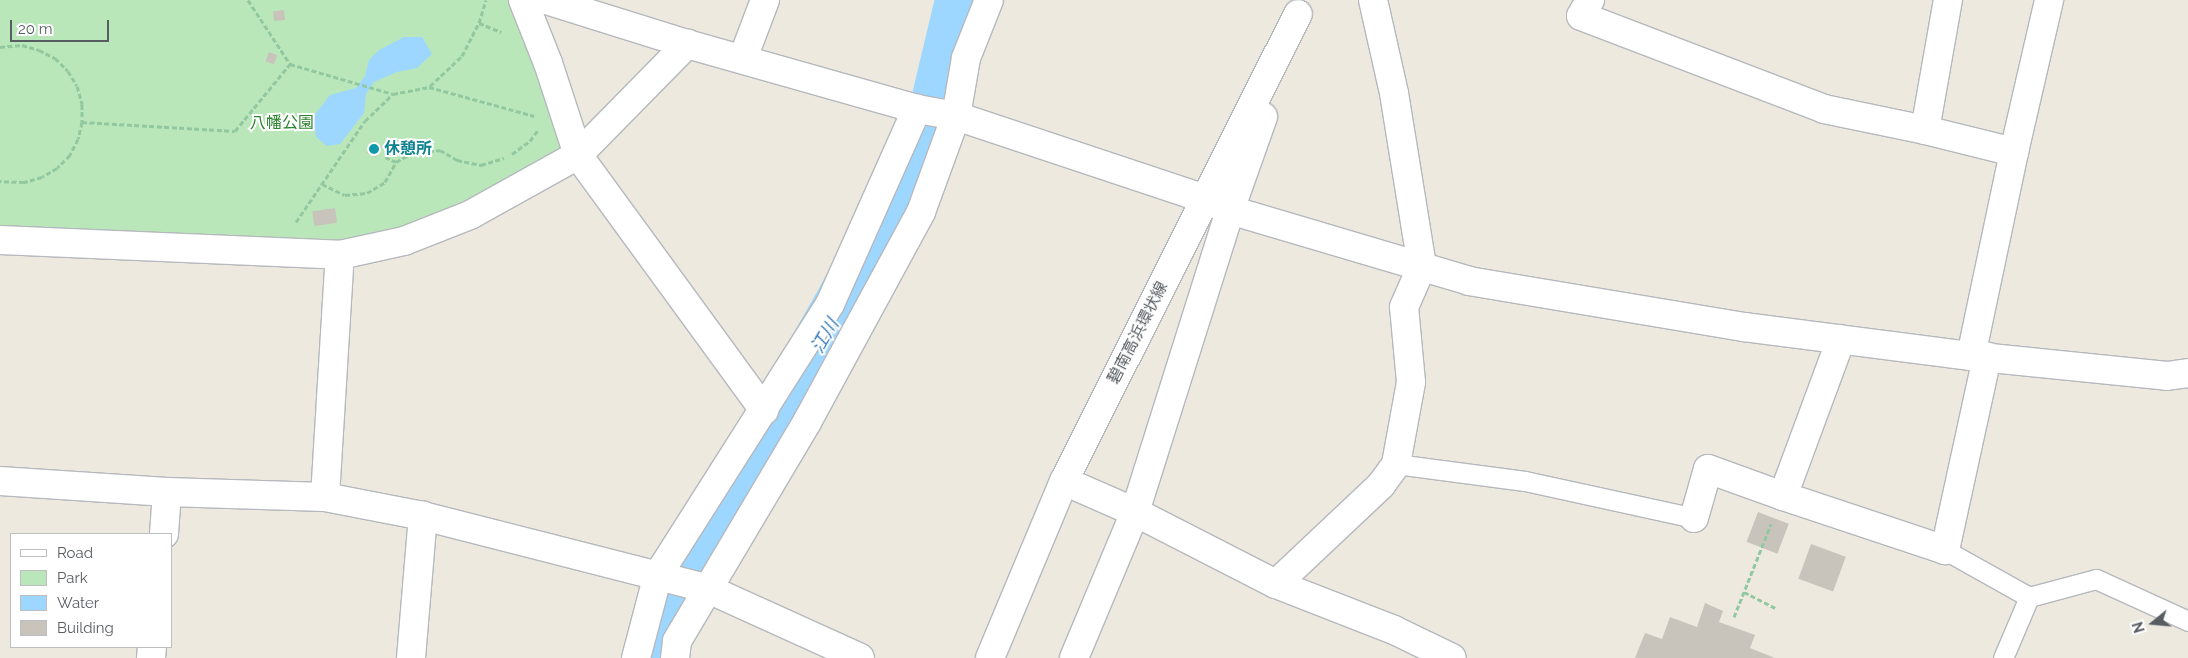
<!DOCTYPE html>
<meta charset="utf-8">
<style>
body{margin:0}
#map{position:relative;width:2188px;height:658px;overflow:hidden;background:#ede9df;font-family:Raleway,"Noto Sans JP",sans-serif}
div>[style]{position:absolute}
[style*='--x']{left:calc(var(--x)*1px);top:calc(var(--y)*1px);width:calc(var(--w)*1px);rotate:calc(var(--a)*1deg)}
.green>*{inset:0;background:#bae7b9}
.water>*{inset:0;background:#9dd7ff}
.river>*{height:59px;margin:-29.5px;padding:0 29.5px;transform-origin:29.5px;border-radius:29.5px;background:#9dd7ff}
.building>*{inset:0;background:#c8c4bc;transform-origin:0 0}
.path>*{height:3px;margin-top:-1.5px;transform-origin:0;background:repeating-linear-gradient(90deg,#92c8a0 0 5px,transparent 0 7.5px)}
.roads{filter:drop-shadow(1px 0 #b5b8bd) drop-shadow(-1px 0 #b5b8bd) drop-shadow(0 1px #b5b8bd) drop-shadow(0 -1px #b5b8bd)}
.lane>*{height:19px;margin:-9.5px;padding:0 9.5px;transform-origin:9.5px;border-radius:9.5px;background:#fff}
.street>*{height:28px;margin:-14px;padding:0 14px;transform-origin:14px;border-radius:14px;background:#fff}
.secondary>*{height:28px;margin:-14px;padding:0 14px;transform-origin:14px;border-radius:14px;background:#fff}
.dots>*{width:14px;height:14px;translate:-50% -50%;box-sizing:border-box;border:2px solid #fff;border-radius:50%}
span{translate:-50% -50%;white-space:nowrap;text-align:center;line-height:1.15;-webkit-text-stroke:4px #fff;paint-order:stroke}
.park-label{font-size:16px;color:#2e842f}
.culture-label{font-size:16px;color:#0d838f;font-weight:700}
.left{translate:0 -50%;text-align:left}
.street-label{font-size:16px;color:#585d62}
.water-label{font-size:18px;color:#3378b8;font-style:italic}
.legend{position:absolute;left:10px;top:533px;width:162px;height:115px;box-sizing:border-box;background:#fff;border:1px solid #bcbec0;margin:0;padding:6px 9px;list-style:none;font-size:15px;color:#585d62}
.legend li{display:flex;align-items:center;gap:10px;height:25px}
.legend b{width:25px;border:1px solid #bcbec0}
.north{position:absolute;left:2128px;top:598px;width:50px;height:50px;-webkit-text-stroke:4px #fff;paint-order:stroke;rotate:253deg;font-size:14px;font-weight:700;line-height:20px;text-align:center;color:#585d62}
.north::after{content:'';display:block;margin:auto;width:18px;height:22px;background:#585d62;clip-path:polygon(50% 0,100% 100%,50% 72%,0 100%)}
.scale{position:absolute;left:10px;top:20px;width:99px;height:22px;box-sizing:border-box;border:2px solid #585d62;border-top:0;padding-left:6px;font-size:15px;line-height:18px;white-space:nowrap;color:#585d62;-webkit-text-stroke:4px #fff;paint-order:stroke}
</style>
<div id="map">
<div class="green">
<div style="clip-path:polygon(0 0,513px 0,564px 150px,466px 205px,401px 232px,341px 246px,0 231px)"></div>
</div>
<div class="water">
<div style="clip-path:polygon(404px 37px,422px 37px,432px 54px,417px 68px,397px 72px,374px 82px,366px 94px,364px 113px,340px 144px,327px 146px,316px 137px,313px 117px,330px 95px,356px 88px,365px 76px,369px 60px,379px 50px)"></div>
</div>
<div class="river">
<div style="--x:653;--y:658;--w:8;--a:-83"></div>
<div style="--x:654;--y:650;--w:60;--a:-68.6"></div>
<div style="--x:676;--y:594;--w:326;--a:-60"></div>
<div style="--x:839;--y:312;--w:196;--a:-62"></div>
<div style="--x:931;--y:139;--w:143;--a:-76.6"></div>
</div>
<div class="building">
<div style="left:284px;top:10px;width:10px;height:11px;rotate:84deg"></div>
<div style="left:269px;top:52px;width:9px;height:10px;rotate:21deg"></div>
<div style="left:372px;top:141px;width:11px;height:13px;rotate:27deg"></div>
<div style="left:335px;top:208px;width:15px;height:23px;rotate:82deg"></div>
<div style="left:1758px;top:512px;width:33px;height:32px;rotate:21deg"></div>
<div style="left:1811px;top:544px;width:37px;height:37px;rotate:20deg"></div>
<div style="clip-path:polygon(1705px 603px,1723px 611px,1719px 622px,1755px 635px,1750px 648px,1775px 658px,1635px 658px,1645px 633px,1662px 639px,1670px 617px,1697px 627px)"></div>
</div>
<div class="path">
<div style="--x:248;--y:0;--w:77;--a:56.7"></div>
<div style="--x:290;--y:64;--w:107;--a:16.2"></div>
<div style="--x:479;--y:23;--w:24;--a:22"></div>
<div style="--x:0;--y:47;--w:22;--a:-5"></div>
<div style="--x:22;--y:45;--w:18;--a:16"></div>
<div style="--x:39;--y:50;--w:18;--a:27"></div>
<div style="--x:55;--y:58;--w:18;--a:45"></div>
<div style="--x:68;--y:71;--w:17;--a:59"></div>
<div style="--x:77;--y:86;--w:19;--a:74"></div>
<div style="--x:82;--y:104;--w:18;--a:90"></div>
<div style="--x:82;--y:122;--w:17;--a:103"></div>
<div style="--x:78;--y:139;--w:18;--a:117"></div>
<div style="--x:70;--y:155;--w:18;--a:135"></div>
<div style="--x:57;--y:168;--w:17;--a:149"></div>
<div style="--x:42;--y:177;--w:19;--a:164"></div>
<div style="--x:24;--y:182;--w:24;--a:-178"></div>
<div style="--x:430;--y:86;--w:44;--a:-43.2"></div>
<div style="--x:462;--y:56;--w:37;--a:-63"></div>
<div style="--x:479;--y:23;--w:24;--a:-73"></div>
<div style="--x:82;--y:122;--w:153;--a:3.4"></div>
<div style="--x:235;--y:131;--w:87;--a:-50.6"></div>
<div style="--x:512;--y:154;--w:22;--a:-36"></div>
<div style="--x:530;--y:141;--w:14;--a:-54"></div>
<div style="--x:385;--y:157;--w:12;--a:24"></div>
<div style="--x:322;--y:184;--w:25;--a:26"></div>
<div style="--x:345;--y:195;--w:22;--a:-5"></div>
<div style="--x:367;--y:193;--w:21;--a:-31"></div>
<div style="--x:385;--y:182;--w:23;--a:-61"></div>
<div style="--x:396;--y:162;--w:21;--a:-29"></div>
<div style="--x:414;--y:152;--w:26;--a:-4"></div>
<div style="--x:440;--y:150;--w:20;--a:30"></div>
<div style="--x:457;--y:160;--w:25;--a:12"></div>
<div style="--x:481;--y:165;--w:24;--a:-17"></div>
<div style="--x:296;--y:222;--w:122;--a:-55.7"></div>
<div style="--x:365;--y:121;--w:39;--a:-44"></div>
<div style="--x:393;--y:94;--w:37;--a:-11"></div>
<div style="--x:429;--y:87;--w:109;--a:15.4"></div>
<div style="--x:1744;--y:592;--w:35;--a:27"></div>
<div style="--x:1734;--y:617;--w:100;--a:-68.3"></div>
</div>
<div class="roads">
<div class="lane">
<div style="--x:1396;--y:464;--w:130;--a:7.5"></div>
<div style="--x:1525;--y:481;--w:173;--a:12.3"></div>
<div style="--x:1945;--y:550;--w:96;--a:29.2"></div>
<div style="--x:2029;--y:597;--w:69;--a:-15"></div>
<div style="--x:2096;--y:579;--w:101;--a:24.5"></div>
<div style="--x:2003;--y:658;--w:66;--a:-66.9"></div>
</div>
<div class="street">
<div style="--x:523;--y:0;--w:68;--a:68.4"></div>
<div style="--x:548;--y:63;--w:97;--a:71.9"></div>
<div style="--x:578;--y:155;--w:316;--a:53.9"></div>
<div style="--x:546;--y:0;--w:148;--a:17.3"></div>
<div style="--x:687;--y:44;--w:239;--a:15.8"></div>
<div style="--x:917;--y:109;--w:40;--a:10"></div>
<div style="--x:956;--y:116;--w:262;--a:18.4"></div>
<div style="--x:1205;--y:199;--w:27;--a:24"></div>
<div style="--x:1230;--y:210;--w:249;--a:16.5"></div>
<div style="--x:1469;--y:281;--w:279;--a:9.5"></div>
<div style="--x:1744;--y:327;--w:229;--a:7.3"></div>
<div style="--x:1971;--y:356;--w:197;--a:5.8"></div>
<div style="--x:2167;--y:376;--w:21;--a:-8"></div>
<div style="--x:1590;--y:0;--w:18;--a:119"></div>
<div style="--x:1581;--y:16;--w:260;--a:20.9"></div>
<div style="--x:1824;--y:109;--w:103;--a:11.7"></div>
<div style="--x:1925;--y:130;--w:92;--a:13.9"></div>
<div style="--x:743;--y:58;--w:62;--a:-69.2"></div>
<div style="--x:1925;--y:130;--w:132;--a:-80"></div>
<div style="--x:0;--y:240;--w:340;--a:2.5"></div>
<div style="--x:340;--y:255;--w:66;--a:-12.3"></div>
<div style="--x:404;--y:241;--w:71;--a:-21.5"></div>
<div style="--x:470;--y:215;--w:124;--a:-29.1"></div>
<div style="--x:578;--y:155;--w:156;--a:-45.5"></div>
<div style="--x:1971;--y:356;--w:208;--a:-78.1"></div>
<div style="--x:2014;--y:152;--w:156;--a:-77"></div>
<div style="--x:0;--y:481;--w:167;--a:3.8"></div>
<div style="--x:167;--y:492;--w:158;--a:1.8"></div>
<div style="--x:325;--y:497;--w:100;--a:11"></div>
<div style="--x:423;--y:516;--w:292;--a:14.3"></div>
<div style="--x:706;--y:588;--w:169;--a:24.4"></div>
<div style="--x:1064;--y:481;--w:77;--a:23.6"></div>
<div style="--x:1135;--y:512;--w:158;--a:27.1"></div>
<div style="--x:1276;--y:584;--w:127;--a:21.3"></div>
<div style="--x:1394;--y:630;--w:64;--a:25.8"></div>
<div style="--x:1783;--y:496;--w:171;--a:18.4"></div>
<div style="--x:1945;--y:550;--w:198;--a:-77.7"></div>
<div style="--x:325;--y:497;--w:242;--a:-86.5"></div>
<div style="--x:1694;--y:518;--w:51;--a:-74.1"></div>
<div style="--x:1708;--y:469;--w:80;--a:19.8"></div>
<div style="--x:1783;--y:496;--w:167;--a:-69.7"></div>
<div style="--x:164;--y:534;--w:42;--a:-85.9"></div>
<div style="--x:1276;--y:584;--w:144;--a:-43.3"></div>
<div style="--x:1381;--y:485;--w:26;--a:-54"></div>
<div style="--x:1396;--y:464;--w:83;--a:-79.6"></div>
<div style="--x:1411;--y:382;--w:75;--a:-95.3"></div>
<div style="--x:1404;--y:307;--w:45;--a:-66.3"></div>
<div style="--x:1422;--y:266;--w:175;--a:-99.2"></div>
<div style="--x:1394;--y:93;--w:95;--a:-102.7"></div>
<div style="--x:151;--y:658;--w:11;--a:-85"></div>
<div style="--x:411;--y:658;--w:143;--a:-85.2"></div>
<div style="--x:636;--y:658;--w:86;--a:-75.2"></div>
<div style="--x:658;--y:575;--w:321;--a:-57.6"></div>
<div style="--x:830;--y:304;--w:214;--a:-66"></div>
<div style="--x:675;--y:658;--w:17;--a:-83"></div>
<div style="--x:677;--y:641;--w:255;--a:-59.3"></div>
<div style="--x:807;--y:422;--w:239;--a:-61.5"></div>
<div style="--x:921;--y:212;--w:102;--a:-70"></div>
<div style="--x:956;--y:116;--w:59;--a:-80.2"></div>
<div style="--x:966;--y:58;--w:62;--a:-68.4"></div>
</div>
<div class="secondary">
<div style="--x:990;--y:658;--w:192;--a:-67.3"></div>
<div style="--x:1064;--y:481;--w:522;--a:-63.39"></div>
<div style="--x:1074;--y:658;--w:158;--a:-67.3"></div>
<div style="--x:1135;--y:512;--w:317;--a:-72.5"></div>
<div style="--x:1230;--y:210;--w:99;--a:-70.5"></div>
</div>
</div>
<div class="dots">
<div style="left:374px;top:149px;background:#0f9aa8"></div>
</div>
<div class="park-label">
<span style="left:282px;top:123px">八幡公園</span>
</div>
<div class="culture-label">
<span class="left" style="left:384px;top:149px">休憩所</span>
</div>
<div class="street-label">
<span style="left:1138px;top:333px;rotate:-63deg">碧南高浜環状線</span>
</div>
<div class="water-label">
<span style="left:825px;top:336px;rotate:-60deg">江川</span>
</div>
<ul class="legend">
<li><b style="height:6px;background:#fff"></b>Road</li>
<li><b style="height:14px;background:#bae7b9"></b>Park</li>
<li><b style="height:14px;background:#9dd7ff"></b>Water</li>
<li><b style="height:14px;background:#c8c4bc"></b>Building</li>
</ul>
<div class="north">N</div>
<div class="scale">20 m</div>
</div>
